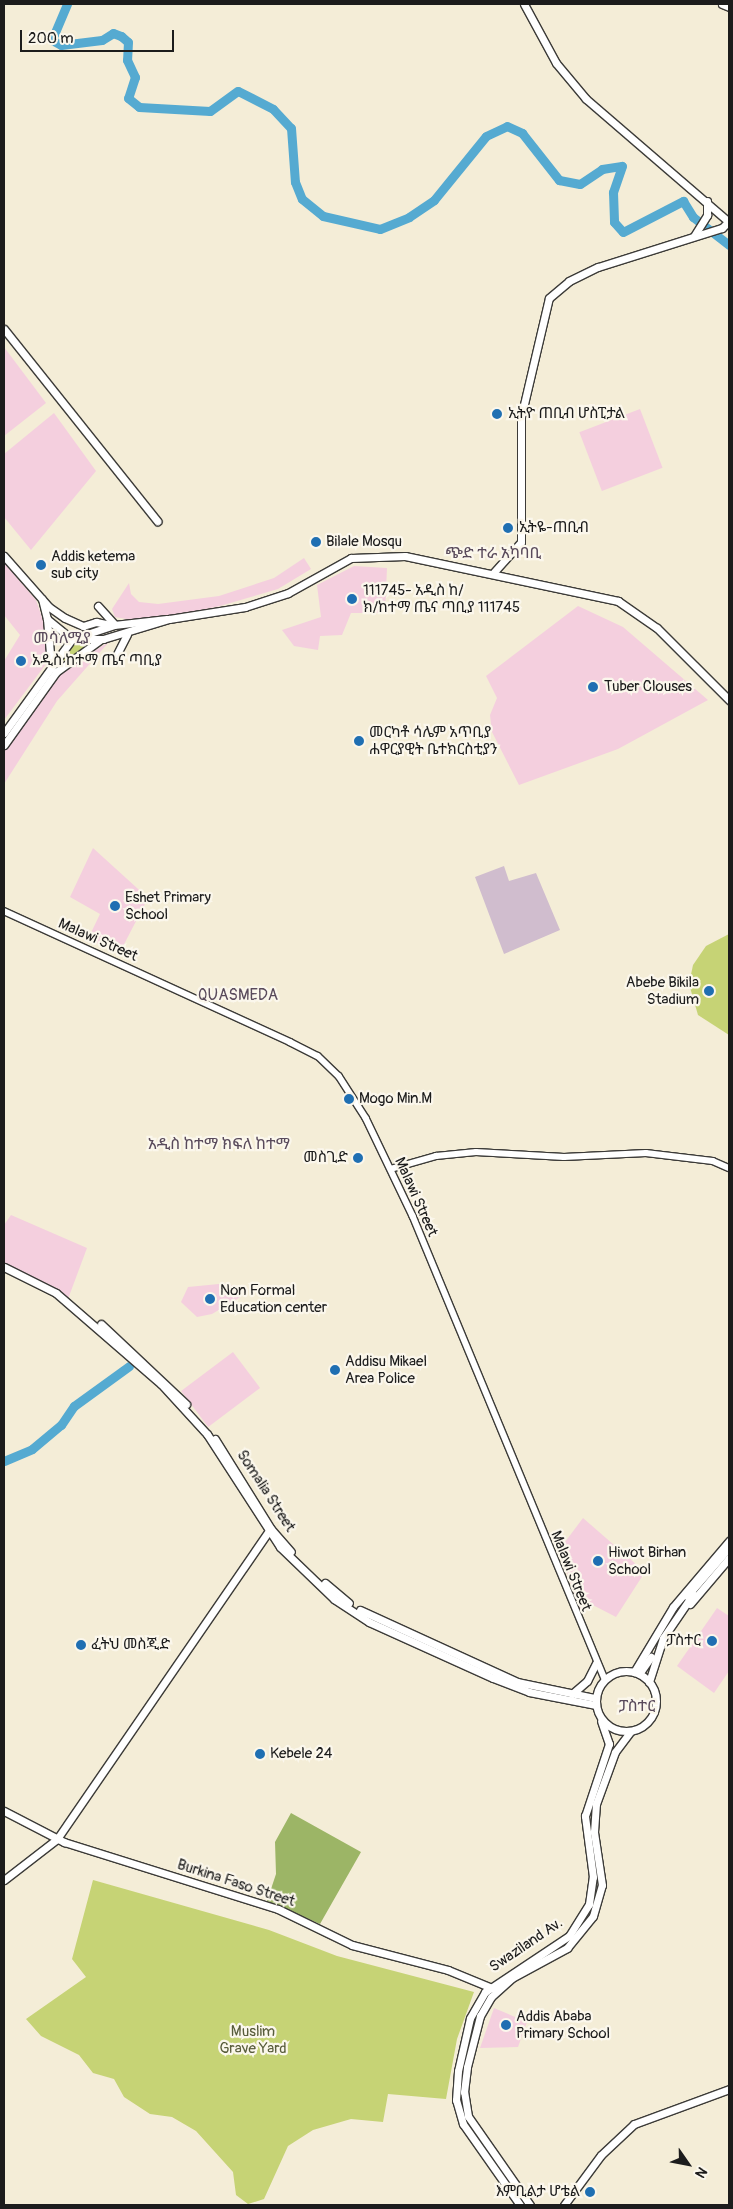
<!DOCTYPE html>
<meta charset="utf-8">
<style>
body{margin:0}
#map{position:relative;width:733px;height:2209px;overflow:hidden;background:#f4edd7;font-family:Pangolin,"Noto Sans Ethiopic",sans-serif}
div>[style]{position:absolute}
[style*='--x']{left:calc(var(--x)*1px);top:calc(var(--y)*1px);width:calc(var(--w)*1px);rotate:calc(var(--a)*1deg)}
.built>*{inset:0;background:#f4cfde;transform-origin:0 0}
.industrial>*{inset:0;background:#d0bdce}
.green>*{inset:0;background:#c6d375}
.forest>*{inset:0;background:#9cb566}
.river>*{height:9px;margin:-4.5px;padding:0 4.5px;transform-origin:4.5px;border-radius:4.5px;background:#55aad1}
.roads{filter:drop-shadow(1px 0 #3c3b38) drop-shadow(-1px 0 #3c3b38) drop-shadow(0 1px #3c3b38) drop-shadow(0 -1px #3c3b38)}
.minor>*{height:5.5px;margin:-2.75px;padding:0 2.75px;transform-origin:2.75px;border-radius:2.75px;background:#fff}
.major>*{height:7px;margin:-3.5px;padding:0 3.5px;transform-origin:3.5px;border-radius:3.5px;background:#fff}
.major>.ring{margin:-3.5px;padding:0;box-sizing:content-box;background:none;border:7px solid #fff;border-radius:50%}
.dots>*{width:14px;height:14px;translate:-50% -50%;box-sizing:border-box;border:2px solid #fbf7ec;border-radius:50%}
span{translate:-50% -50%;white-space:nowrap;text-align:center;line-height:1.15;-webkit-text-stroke:4.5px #fbf7ec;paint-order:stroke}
.poi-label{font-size:15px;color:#1c1c1c}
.left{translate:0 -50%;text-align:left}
.right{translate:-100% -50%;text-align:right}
.street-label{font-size:15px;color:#1c1c1c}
.park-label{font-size:15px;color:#585c3b}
.neighbourhood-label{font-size:16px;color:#594a5b}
.frame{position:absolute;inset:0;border:5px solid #1c1c1c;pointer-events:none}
.north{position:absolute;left:663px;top:2139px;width:50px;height:50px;-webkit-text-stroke:4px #fbf7ec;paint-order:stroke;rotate:123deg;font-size:14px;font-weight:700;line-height:20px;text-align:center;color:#1c1c1c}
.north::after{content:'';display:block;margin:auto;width:18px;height:22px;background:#1c1c1c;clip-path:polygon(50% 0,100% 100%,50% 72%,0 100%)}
.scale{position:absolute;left:20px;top:30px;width:154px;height:22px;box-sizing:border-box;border:2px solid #1c1c1c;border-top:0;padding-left:6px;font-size:15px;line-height:18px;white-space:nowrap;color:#1c1c1c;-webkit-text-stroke:4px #fbf7ec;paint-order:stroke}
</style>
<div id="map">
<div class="built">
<div style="clip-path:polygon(4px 347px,46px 403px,4px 436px)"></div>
<div style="left:640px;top:409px;width:63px;height:65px;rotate:69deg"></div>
<div style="clip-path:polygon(54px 413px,96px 471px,31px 550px,4px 517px,4px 454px)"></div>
<div style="clip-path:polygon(304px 558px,311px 569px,278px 589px,220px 606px,144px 622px,115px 617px,112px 609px,129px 583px,131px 594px,139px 602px,158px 604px,219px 596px,274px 578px)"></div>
<div style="clip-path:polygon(4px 563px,36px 600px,48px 635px,49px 660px,4px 720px,4px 661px,20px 635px,4px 615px)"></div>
<div style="clip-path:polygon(354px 566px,387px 568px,385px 613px,351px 613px,342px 635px,320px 636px,318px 650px,294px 646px,282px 630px,321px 617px,317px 585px)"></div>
<div style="clip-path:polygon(578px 606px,623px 627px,708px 700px,618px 749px,519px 785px,492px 732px,490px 715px,497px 698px,486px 676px)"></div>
<div style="clip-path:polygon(109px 642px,57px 701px,4px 784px,4px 751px,61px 670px)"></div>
<div style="clip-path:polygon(93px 848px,148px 898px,119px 954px,88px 939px,100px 914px,70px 897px)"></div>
<div style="clip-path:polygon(11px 1215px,87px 1248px,68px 1299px,48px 1285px,4px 1268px,4px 1225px)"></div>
<div style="clip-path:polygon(229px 1283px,242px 1296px,212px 1314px,197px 1317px,181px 1302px,188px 1287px)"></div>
<div style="left:233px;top:1352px;width:45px;height:65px;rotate:53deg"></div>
<div style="clip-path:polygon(583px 1518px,645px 1572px,616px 1617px,587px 1602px,580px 1610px,559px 1550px)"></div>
<div style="clip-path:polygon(717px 1608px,729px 1616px,729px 1671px,714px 1693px,677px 1666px)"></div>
<div style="clip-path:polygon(494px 2008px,527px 2022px,518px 2047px,480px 2048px)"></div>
</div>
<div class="industrial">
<div style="clip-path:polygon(504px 866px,509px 881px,536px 873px,560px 930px,504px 954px,475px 877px)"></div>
</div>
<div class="green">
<div style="clip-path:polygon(73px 645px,90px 645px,64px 661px,64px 658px)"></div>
<div style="clip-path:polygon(729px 934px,729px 1035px,698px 1015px,689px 984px,693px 965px,706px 946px)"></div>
<div style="clip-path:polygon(93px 1880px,269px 1930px,337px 1956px,474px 1992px,457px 2039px,446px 2099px,388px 2094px,383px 2122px,351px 2119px,313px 2130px,288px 2146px,264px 2199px,248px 2204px,236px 2195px,233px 2172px,196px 2131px,172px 2117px,150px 2114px,124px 2097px,114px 2079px,93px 2073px,79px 2055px,41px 2036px,26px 2019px,86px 1977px,72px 1959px)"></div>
</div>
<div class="forest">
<div style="clip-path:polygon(291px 1813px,361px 1852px,320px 1924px,267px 1901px,276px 1874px,275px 1842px)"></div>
</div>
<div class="river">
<div style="--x:67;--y:4;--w:39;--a:113"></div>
<div style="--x:52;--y:40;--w:10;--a:29"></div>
<div style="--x:61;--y:45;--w:41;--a:-7"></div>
<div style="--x:102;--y:40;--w:13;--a:-32"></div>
<div style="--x:113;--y:33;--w:9;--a:21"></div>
<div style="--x:121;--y:36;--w:9;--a:41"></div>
<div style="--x:128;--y:42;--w:18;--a:93"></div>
<div style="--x:127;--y:60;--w:19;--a:65"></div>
<div style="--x:135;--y:77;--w:22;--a:108"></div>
<div style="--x:128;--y:98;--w:14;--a:39"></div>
<div style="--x:139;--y:107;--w:71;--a:3.2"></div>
<div style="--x:210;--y:111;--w:34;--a:-36"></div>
<div style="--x:238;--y:91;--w:39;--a:27"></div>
<div style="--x:273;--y:109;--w:26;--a:47"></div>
<div style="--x:291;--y:128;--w:54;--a:85.8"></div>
<div style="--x:295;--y:182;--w:18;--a:68"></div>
<div style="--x:302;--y:199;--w:27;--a:39"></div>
<div style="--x:323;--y:216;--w:58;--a:12.8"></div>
<div style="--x:380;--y:229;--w:31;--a:-22"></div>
<div style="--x:409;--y:217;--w:30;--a:-34"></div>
<div style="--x:434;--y:200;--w:82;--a:-50.9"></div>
<div style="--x:486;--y:136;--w:23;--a:-25"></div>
<div style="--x:507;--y:126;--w:17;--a:25"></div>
<div style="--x:522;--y:133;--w:60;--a:51.8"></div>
<div style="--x:559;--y:180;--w:21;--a:11"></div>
<div style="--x:580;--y:184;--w:27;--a:-34"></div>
<div style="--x:602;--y:169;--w:20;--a:-9"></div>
<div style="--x:622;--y:166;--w:28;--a:109"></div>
<div style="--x:613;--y:192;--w:30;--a:88"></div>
<div style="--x:614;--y:222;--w:13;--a:48"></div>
<div style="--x:623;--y:232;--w:68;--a:-27.3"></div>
<div style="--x:683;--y:201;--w:19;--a:58"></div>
<div style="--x:693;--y:217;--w:46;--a:37.9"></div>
<div style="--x:4;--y:1461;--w:30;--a:-23"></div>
<div style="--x:32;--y:1449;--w:38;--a:-40"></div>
<div style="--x:61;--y:1425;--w:23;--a:-56"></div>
<div style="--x:74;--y:1406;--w:68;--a:-36"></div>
</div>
<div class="roads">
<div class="minor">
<div style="--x:4;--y:911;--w:315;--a:24.6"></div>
<div style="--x:290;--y:1042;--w:31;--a:27"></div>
<div style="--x:318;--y:1056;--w:29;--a:44"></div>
<div style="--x:339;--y:1076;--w:50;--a:57.3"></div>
<div style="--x:366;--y:1118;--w:109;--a:64.4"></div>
<div style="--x:413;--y:1216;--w:501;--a:67.48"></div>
<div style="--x:391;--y:1169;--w:47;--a:-16.1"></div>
<div style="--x:436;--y:1156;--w:40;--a:-5.7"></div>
<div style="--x:476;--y:1152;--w:88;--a:3.3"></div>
<div style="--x:564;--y:1157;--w:82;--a:-2.8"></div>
<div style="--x:646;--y:1153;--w:67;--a:6.8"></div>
<div style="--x:713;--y:1161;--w:17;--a:24"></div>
</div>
<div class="major">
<div style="--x:524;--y:4;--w:67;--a:61.5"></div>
<div style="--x:556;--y:63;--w:47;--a:50.2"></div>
<div style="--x:586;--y:99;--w:189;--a:40.7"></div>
<div style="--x:722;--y:4;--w:8;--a:23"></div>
<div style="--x:694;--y:236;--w:25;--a:-58"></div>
<div style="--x:707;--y:215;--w:14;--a:-90"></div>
<div style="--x:4;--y:329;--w:246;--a:51.4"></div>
<div style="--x:4;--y:556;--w:68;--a:48.6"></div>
<div style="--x:49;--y:607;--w:19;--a:35"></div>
<div style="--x:65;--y:618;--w:20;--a:24"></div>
<div style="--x:83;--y:626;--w:14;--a:-17"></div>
<div style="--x:96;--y:622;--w:15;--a:11"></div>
<div style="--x:494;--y:572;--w:40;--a:-48"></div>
<div style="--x:521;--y:542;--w:125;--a:-90"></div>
<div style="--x:521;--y:417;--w:122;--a:-76.8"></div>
<div style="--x:549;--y:298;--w:26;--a:-40"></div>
<div style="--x:569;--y:281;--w:32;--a:-26"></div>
<div style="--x:598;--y:267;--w:130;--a:-17.5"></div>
<div style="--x:722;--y:228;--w:8;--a:-45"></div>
<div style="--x:42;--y:599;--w:21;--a:76"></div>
<div style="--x:47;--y:619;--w:32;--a:39"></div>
<div style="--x:72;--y:639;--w:31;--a:0"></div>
<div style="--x:103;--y:639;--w:69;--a:-16.9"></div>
<div style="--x:169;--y:619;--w:77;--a:-9"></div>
<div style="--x:245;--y:607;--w:45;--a:-18"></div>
<div style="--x:288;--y:593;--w:72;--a:-29.1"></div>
<div style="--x:351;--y:558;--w:54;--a:-2.1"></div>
<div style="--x:405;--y:556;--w:218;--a:11.9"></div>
<div style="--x:618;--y:601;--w:47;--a:34.7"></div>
<div style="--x:657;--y:628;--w:102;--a:45"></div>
<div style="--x:98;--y:606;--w:24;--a:48"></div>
<div style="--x:47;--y:619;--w:46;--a:85"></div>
<div style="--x:117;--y:654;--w:22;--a:-63"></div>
<div style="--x:4;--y:733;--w:116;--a:-54.1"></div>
<div style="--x:72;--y:639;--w:44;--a:-18.4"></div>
<div style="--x:114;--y:625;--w:53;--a:-6.5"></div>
<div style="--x:4;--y:745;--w:90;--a:-54.5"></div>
<div style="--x:56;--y:672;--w:54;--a:-36"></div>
<div style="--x:4;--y:1267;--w:58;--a:26.6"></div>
<div style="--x:56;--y:1293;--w:139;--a:40.9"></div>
<div style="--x:161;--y:1384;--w:68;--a:47.4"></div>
<div style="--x:207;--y:1434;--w:135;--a:57.1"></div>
<div style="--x:280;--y:1547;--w:75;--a:43.9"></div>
<div style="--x:334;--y:1599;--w:42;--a:33.3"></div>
<div style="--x:369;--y:1622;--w:136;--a:24.3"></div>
<div style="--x:493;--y:1678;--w:39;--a:21"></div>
<div style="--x:529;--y:1692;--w:67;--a:11.1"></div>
<div style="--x:101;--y:1324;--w:117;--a:43.3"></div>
<div style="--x:215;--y:1439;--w:106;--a:58.1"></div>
<div style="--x:271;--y:1529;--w:30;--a:49"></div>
<div style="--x:325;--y:1583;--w:31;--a:40"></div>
<div style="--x:687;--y:1596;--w:61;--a:-49"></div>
<div style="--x:690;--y:1604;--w:60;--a:-49.7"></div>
<div style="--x:360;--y:1610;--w:173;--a:24.6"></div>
<div style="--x:517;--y:1682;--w:80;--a:11.6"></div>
<div class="ring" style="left:596px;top:1671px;width:53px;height:53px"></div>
<div style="--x:634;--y:1672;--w:76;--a:-59"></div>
<div style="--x:673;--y:1607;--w:87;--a:-49.7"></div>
<div style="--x:639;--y:1674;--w:21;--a:-55"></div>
<div style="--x:649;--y:1682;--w:46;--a:-72.3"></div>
<div style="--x:663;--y:1638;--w:53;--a:-55.7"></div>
<div style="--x:572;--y:1694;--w:20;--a:-41"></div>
<div style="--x:587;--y:1681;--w:20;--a:-63"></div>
<div style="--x:4;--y:1811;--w:68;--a:27.3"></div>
<div style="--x:64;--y:1842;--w:224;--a:17.4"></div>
<div style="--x:278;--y:1909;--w:82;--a:25.9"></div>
<div style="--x:352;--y:1945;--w:99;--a:14.6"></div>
<div style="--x:448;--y:1970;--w:48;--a:22.2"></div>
<div style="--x:4;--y:1880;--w:67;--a:-37.7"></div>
<div style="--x:57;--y:1839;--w:376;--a:-55.5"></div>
<div style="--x:520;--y:2205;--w:99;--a:-125.1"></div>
<div style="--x:463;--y:2124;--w:25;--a:-106"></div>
<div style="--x:456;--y:2100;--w:29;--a:-86"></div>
<div style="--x:458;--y:2071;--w:54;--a:-77.2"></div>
<div style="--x:470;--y:2018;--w:30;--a:-60"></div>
<div style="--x:485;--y:1992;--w:101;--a:-33.7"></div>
<div style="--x:569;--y:1936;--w:38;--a:-58"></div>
<div style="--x:589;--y:1904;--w:27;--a:-82"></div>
<div style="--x:593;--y:1877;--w:62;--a:-97.5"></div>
<div style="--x:585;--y:1816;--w:76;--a:-71.6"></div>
<div style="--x:609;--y:1744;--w:24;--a:-109"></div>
<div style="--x:530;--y:2205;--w:108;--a:-124.9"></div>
<div style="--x:468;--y:2116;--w:24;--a:-99"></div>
<div style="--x:464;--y:2092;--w:25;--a:-83"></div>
<div style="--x:467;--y:2067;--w:53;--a:-75.7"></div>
<div style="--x:480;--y:2016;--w:22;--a:-60"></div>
<div style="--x:491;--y:1997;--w:28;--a:-42"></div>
<div style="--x:512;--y:1978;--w:63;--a:-28.6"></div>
<div style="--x:567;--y:1948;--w:41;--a:-50.9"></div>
<div style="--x:593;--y:1916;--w:32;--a:-74"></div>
<div style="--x:602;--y:1885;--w:54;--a:-98.6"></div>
<div style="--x:594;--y:1832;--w:28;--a:-86"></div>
<div style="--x:596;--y:1804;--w:55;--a:-69.9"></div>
<div style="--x:615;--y:1752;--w:26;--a:-53"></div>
<div style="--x:564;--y:2205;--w:62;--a:-53.5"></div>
<div style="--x:601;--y:2155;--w:45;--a:-43.2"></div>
<div style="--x:634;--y:2124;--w:101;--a:-20.2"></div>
</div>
</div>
<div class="dots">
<div style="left:497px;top:414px;background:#1f6fb2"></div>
<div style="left:508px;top:528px;background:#1f6fb2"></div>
<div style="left:316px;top:542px;background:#1f6fb2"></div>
<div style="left:41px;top:565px;background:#1f6fb2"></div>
<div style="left:352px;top:599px;background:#1f6fb2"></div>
<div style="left:21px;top:661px;background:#1f6fb2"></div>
<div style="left:593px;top:687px;background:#1f6fb2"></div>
<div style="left:359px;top:741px;background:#1f6fb2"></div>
<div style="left:115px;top:906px;background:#1f6fb2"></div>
<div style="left:709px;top:991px;background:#1f6fb2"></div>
<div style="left:349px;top:1099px;background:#1f6fb2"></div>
<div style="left:358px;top:1158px;background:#1f6fb2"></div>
<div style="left:210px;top:1299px;background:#1f6fb2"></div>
<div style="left:335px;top:1370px;background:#1f6fb2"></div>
<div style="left:598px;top:1561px;background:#1f6fb2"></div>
<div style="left:712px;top:1641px;background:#1f6fb2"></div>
<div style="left:81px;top:1645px;background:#1f6fb2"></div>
<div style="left:260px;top:1754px;background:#1f6fb2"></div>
<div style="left:506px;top:2025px;background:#1f6fb2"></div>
<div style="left:590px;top:2192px;background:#1f6fb2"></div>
</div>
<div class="poi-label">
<span class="left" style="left:508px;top:414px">ኢትዮ ጠቢብ ሆስፒታል</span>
<span class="left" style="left:519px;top:528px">ኢትዬ-ጠቢብ</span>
<span class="left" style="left:326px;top:542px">Bilale Mosqu</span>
<span class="left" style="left:51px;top:565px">Addis ketema<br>sub city</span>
<span class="left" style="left:363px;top:599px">111745- አዲስ ከ/<br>ክ/ከተማ ጤና ጣቢያ 111745</span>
<span class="left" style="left:32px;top:661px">አዲስ ከተማ ጤና ጣቢያ</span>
<span class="left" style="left:604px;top:687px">Tuber Clouses</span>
<span class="left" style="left:369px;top:741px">መርካቶ ሳሌም አጥቢያ<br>ሐዋርያዊት ቤተክርስቲያን</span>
<span class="left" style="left:125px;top:906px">Eshet Primary<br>School</span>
<span class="right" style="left:699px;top:991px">Abebe Bikila<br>Stadium</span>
<span class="left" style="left:359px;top:1099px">Mogo Min.M</span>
<span class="right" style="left:348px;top:1158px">መስጊድ</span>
<span class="left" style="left:220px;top:1299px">Non Formal<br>Education center</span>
<span class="left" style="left:345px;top:1370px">Addisu Mikael<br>Area Police</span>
<span class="left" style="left:608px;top:1561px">Hiwot Birhan<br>School</span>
<span class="right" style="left:701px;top:1641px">ፓስተር</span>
<span class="left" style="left:91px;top:1645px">ፈትህ መስጂድ</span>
<span class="left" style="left:270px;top:1754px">Kebele 24</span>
<span class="left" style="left:516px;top:2025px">Addis Ababa<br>Primary School</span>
<span class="right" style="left:580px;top:2192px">እምቢልታ ሆቴል</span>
</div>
<div class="street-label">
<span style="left:98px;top:940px;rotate:24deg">Malawi Street</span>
<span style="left:416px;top:1197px;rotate:66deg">Malawi Street</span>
<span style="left:266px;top:1491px;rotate:57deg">Somalia Street</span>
<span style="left:571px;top:1571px;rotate:68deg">Malawi Street</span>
<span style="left:236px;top:1883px;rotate:18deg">Burkina Faso Street</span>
<span style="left:526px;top:1945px;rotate:-34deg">Swaziland Av.</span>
</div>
<div class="park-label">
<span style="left:253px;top:2040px">Muslim<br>Grave Yard</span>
</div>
<div class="neighbourhood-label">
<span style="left:493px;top:553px">ጭድ ተራ አካባቢ</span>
<span style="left:62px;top:638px">መሳለሚያ</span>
<span style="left:238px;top:995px">QUASMEDA</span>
<span style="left:219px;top:1144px">አዲስ ከተማ ክፍለ ከተማ</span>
<span style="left:637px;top:1706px">ፓስተር</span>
</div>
<div class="frame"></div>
<div class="north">N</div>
<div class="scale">200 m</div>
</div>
